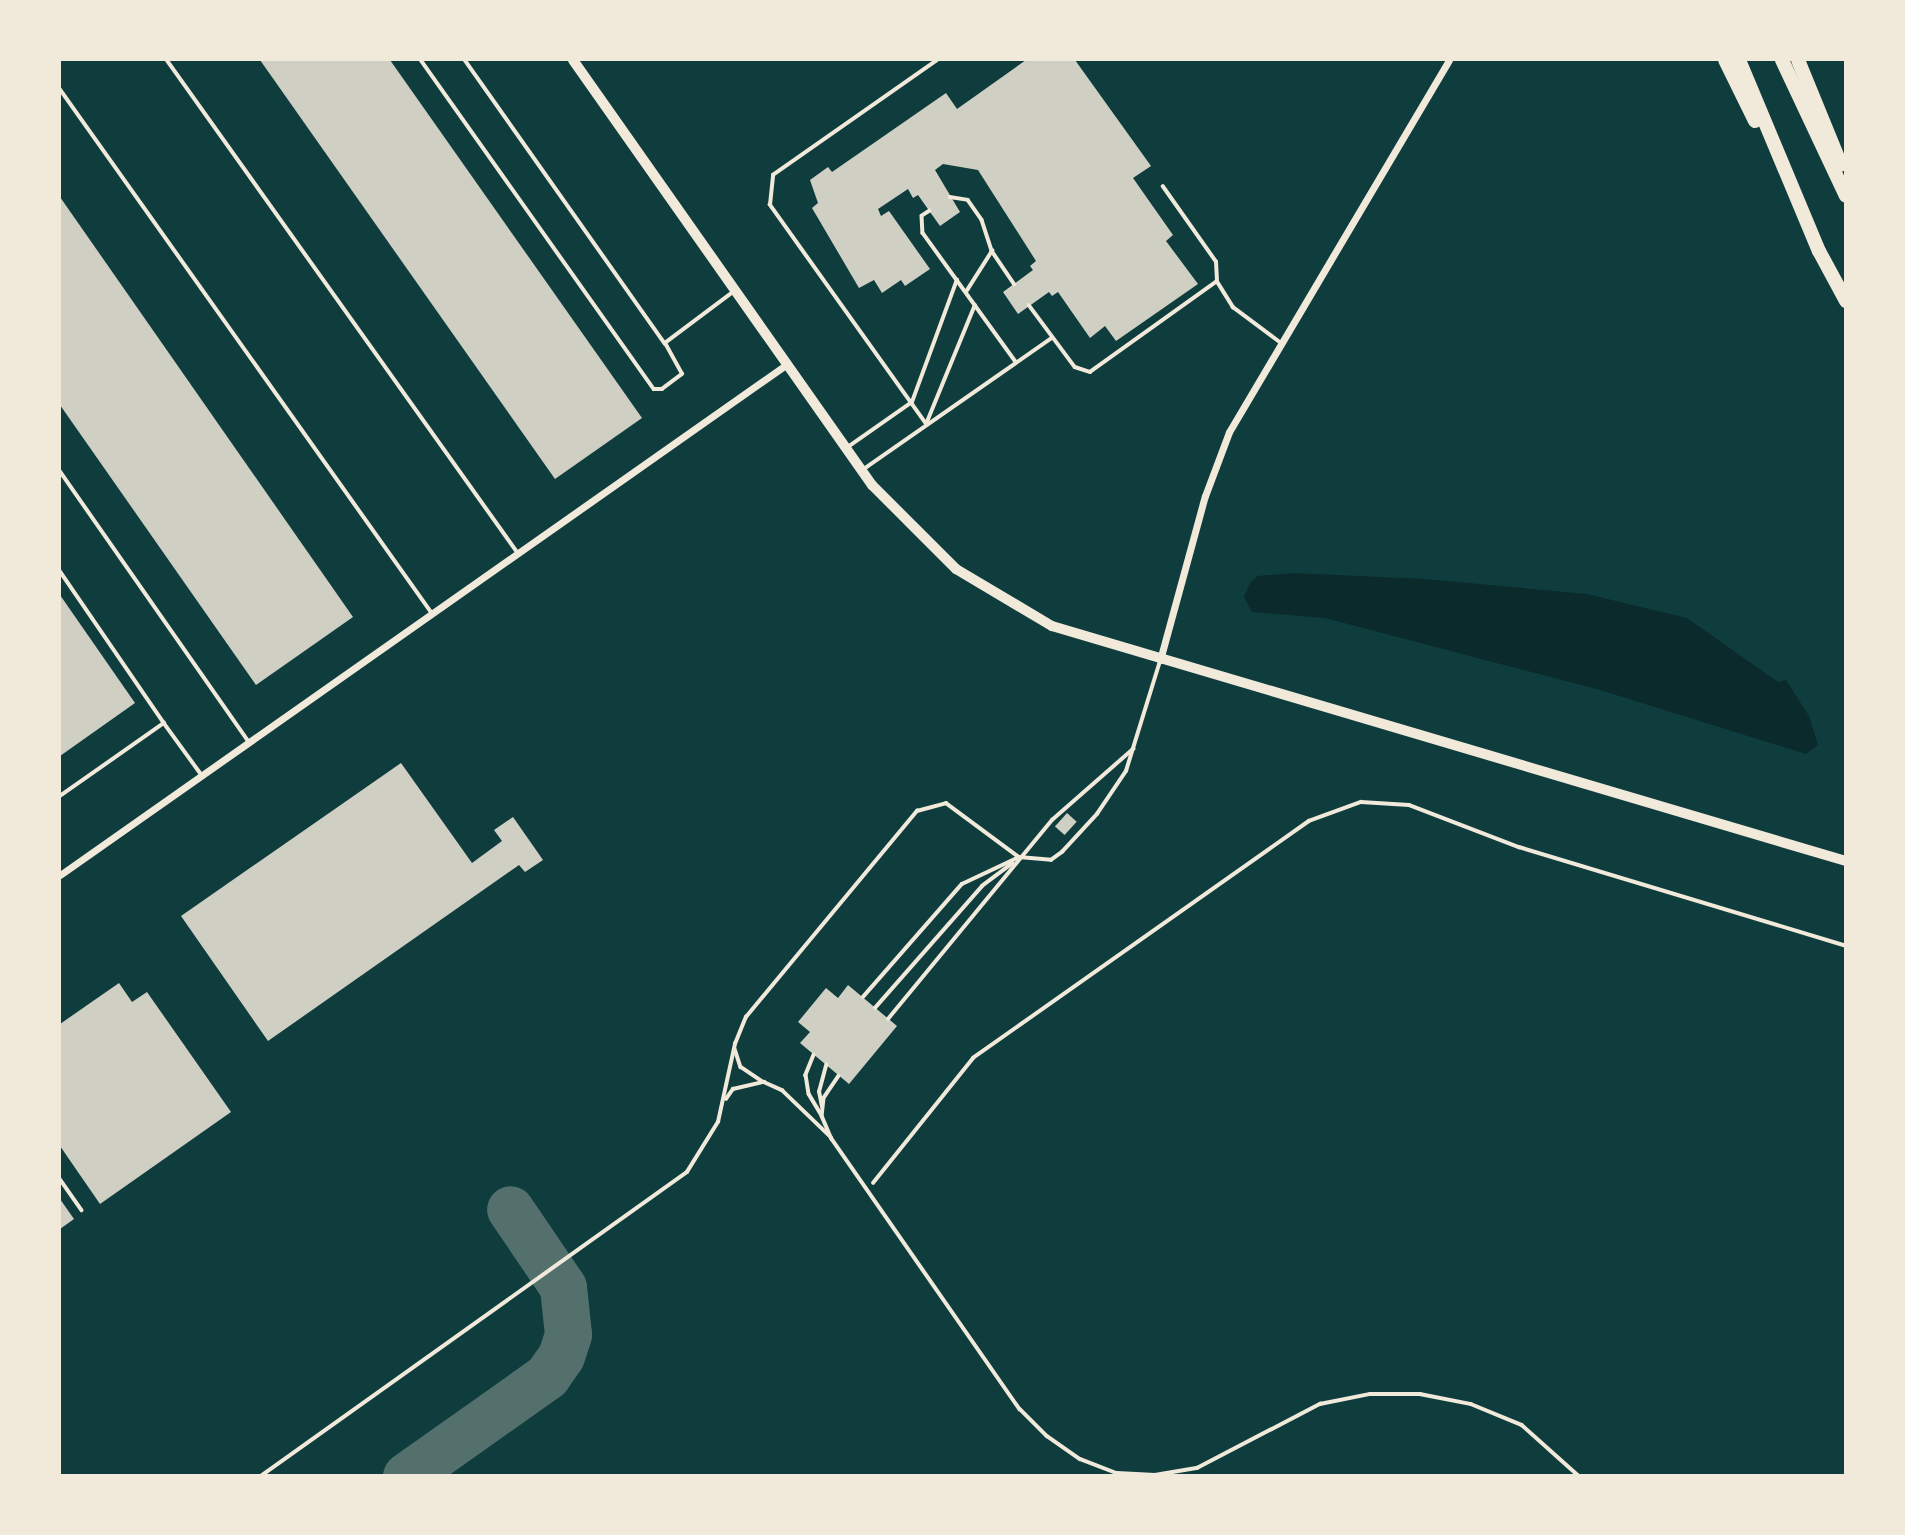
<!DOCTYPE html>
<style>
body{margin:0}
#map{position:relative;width:1905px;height:1535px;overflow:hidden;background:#0f3d3e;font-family:Quicksand,sans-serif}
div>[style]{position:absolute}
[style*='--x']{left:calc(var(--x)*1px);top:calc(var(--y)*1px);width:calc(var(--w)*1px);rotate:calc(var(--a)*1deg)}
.water>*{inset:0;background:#0a2a2b}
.taxiway>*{height:47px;margin:-23.5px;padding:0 23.5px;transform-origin:23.5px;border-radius:23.5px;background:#53706d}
.building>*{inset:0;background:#cfcfc3;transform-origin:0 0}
.path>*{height:3.5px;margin:-1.75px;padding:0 1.75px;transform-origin:1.75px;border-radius:1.75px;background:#f1e9da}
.service>*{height:3.5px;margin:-1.75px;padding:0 1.75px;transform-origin:1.75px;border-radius:1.75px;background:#f1e9da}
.minor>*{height:7px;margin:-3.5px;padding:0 3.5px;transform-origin:3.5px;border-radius:3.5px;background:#f1e9da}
.tertiary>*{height:10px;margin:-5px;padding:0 5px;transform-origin:5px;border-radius:5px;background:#f1e9da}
.motorway>*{height:14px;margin:-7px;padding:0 7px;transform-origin:7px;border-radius:7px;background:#f1e9da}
span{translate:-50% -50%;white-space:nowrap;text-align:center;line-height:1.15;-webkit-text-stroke:5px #f1e9da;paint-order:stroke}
.frame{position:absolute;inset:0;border:61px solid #f1e9da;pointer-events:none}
</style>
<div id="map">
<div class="water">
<div style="clip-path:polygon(1294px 573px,1425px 579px,1587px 594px,1687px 618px,1778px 682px,1786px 680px,1809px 716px,1818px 745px,1806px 754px,1600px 690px,1325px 618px,1252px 612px,1244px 597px,1250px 583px,1257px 576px)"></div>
</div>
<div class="taxiway">
<div style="--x:406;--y:1476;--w:173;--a:-35.3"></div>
<div style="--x:547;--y:1376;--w:24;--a:-55"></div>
<div style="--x:561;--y:1356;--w:23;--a:-72"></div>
<div style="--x:568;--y:1334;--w:47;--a:-96.1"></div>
<div style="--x:563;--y:1287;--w:94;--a:-124.2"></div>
</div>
<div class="building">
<div style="clip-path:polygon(260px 60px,390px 60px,642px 418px,555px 479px)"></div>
<div style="clip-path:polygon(1026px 60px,1075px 60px,1151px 166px,1133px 178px,1173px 235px,1166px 241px,1198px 284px,1116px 341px,1105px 326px,1090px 338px,1058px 292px,1052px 296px,1049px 292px,1018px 314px,1003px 292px,1033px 270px,1030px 266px,1036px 261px,978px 170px,943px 164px,935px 170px,960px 212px,940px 226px,918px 195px,913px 198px,908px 189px,878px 209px,881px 216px,889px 211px,930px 269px,905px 286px,901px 280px,882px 293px,874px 280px,859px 288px,812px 208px,818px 203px,810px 180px,828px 167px,832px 172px,946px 93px,957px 109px)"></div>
<div style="clip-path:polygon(60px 197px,353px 617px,256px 685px,60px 405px)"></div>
<div style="clip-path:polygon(60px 595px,135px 703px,60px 756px)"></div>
<div style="clip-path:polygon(401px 763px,472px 863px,502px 841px,494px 830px,513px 817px,543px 860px,525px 872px,519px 865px,268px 1041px,181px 916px)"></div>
<div style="left:1067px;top:813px;width:13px;height:18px;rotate:42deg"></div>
<div style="clip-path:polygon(119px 983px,132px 1002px,147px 992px,231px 1112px,100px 1204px,60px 1146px,60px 1024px)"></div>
<div style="clip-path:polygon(848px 985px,897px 1026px,849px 1084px,800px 1043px,810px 1032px,798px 1022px,826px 988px,838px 998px)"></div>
<div style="clip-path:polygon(60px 1199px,74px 1219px,60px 1229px)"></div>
</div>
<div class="path">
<div style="--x:873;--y:1183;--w:160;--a:-51.3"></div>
<div style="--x:973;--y:1058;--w:411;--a:-35.2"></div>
<div style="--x:1309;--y:821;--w:55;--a:-20.1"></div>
<div style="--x:1361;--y:802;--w:48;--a:3.6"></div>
<div style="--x:1409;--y:805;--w:118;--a:20.9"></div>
<div style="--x:1519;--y:847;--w:342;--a:16.8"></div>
</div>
<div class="service">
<div style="--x:167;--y:60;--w:605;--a:54.55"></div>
<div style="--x:421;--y:60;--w:403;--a:54.7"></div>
<div style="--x:654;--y:389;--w:8;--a:0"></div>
<div style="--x:662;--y:389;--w:25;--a:-37"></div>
<div style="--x:682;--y:374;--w:35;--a:-119"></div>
<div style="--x:665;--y:343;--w:85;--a:-36.9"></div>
<div style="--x:465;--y:60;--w:347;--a:54.8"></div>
<div style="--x:60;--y:89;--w:643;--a:54.63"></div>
<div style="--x:950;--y:197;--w:18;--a:9"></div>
<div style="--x:968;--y:200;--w:24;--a:55"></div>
<div style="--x:982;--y:220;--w:33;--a:72"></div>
<div style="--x:992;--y:251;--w:40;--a:56"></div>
<div style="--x:930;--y:211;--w:9;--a:148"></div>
<div style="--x:922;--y:216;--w:17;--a:87"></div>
<div style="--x:923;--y:233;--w:159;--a:54.2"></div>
<div style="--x:1217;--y:281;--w:31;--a:58"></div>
<div style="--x:1233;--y:307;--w:59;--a:36.7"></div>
<div style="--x:966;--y:292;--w:49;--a:-57.6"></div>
<div style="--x:1029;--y:305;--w:77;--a:53.4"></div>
<div style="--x:1075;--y:367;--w:16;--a:18"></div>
<div style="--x:1090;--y:372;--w:156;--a:-35.6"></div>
<div style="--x:1217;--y:281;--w:19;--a:-93"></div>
<div style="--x:1216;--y:262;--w:92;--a:-125.2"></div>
<div style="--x:927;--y:422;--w:126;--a:-67.7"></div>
<div style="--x:926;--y:424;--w:269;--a:-125.5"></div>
<div style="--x:770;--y:205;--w:30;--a:-84"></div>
<div style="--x:773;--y:175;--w:200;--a:-35"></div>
<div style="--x:848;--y:447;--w:78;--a:-35.1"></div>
<div style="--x:912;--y:402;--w:130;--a:-69.8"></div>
<div style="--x:864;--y:469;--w:229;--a:-34.9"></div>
<div style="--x:60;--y:471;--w:330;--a:55.1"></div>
<div style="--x:60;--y:571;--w:184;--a:55.6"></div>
<div style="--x:60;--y:796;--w:127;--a:-35.1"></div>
<div style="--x:164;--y:723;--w:63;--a:54"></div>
<div style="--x:863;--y:997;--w:150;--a:-48.8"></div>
<div style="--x:962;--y:884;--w:61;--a:-25.3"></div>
<div style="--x:875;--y:1008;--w:162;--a:-48.7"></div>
<div style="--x:982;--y:886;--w:38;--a:-37"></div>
<div style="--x:888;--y:1019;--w:258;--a:-50.5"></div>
<div style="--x:1052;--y:820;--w:108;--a:-41.2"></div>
<div style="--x:735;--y:1049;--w:19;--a:72"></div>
<div style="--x:741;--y:1067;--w:25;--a:34"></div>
<div style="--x:814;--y:1055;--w:22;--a:112"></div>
<div style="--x:806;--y:1075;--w:19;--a:81"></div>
<div style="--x:809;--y:1094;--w:23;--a:59"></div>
<div style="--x:839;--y:1076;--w:27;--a:124"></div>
<div style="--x:824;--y:1098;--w:18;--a:96"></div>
<div style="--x:822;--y:1116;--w:25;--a:67"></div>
<div style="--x:832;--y:1139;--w:329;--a:55.2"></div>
<div style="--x:1020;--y:1409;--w:38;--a:45"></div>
<div style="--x:1047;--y:1436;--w:40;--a:34.9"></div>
<div style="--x:1080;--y:1459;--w:40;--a:21"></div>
<div style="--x:1117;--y:1473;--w:38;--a:3"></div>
<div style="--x:1155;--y:1475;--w:43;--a:-9.5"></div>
<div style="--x:1197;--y:1468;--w:139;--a:-27.5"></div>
<div style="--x:1320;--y:1404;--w:51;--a:-11.3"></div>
<div style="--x:1370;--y:1394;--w:50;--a:0"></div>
<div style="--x:1420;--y:1394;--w:52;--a:11.1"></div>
<div style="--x:1471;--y:1404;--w:55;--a:22.4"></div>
<div style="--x:1522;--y:1425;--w:76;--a:41.8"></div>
<div style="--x:726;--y:1099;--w:12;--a:-55"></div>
<div style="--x:733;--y:1089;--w:32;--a:-13"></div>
<div style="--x:764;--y:1082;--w:20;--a:24"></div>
<div style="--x:782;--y:1090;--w:68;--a:43.8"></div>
<div style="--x:822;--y:1107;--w:15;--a:-101"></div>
<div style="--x:819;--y:1092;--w:28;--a:-75"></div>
<div style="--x:60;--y:1179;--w:38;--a:55"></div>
<div style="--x:261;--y:1476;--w:523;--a:-35.51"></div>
<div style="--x:687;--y:1172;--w:59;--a:-58.2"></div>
<div style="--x:718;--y:1122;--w:80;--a:-77.7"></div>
<div style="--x:735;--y:1044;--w:29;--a:-68"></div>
<div style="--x:746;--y:1017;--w:268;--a:-50.3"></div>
<div style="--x:917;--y:811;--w:30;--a:-15"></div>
<div style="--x:946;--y:803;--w:91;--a:36.5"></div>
<div style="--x:1019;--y:857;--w:32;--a:5"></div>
<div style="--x:1051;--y:860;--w:14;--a:-36"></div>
<div style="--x:1062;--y:852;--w:52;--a:-47.4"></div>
<div style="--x:1097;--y:814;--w:52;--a:-56"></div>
<div style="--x:1126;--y:771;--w:115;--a:-72.8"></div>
</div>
<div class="minor">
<div style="--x:1160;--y:660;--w:170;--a:-74.7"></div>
<div style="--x:1205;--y:496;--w:68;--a:-69.4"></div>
<div style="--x:1229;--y:432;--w:432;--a:-59.4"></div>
<div style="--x:60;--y:875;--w:889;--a:-35.1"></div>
</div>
<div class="tertiary">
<div style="--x:573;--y:60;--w:520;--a:54.87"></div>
<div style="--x:872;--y:485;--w:119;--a:45"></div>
<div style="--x:956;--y:569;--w:112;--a:30.7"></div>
<div style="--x:1052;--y:626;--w:828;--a:16.49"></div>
</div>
<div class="motorway">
<div style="--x:1725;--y:60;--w:68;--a:63.8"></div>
<div style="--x:1739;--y:60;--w:207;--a:67.3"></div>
<div style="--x:1819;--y:251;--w:57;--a:61.6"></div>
<div style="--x:1782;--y:60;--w:150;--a:64.8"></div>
<div style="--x:1798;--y:60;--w:113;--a:67.7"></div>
</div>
<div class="frame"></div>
</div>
